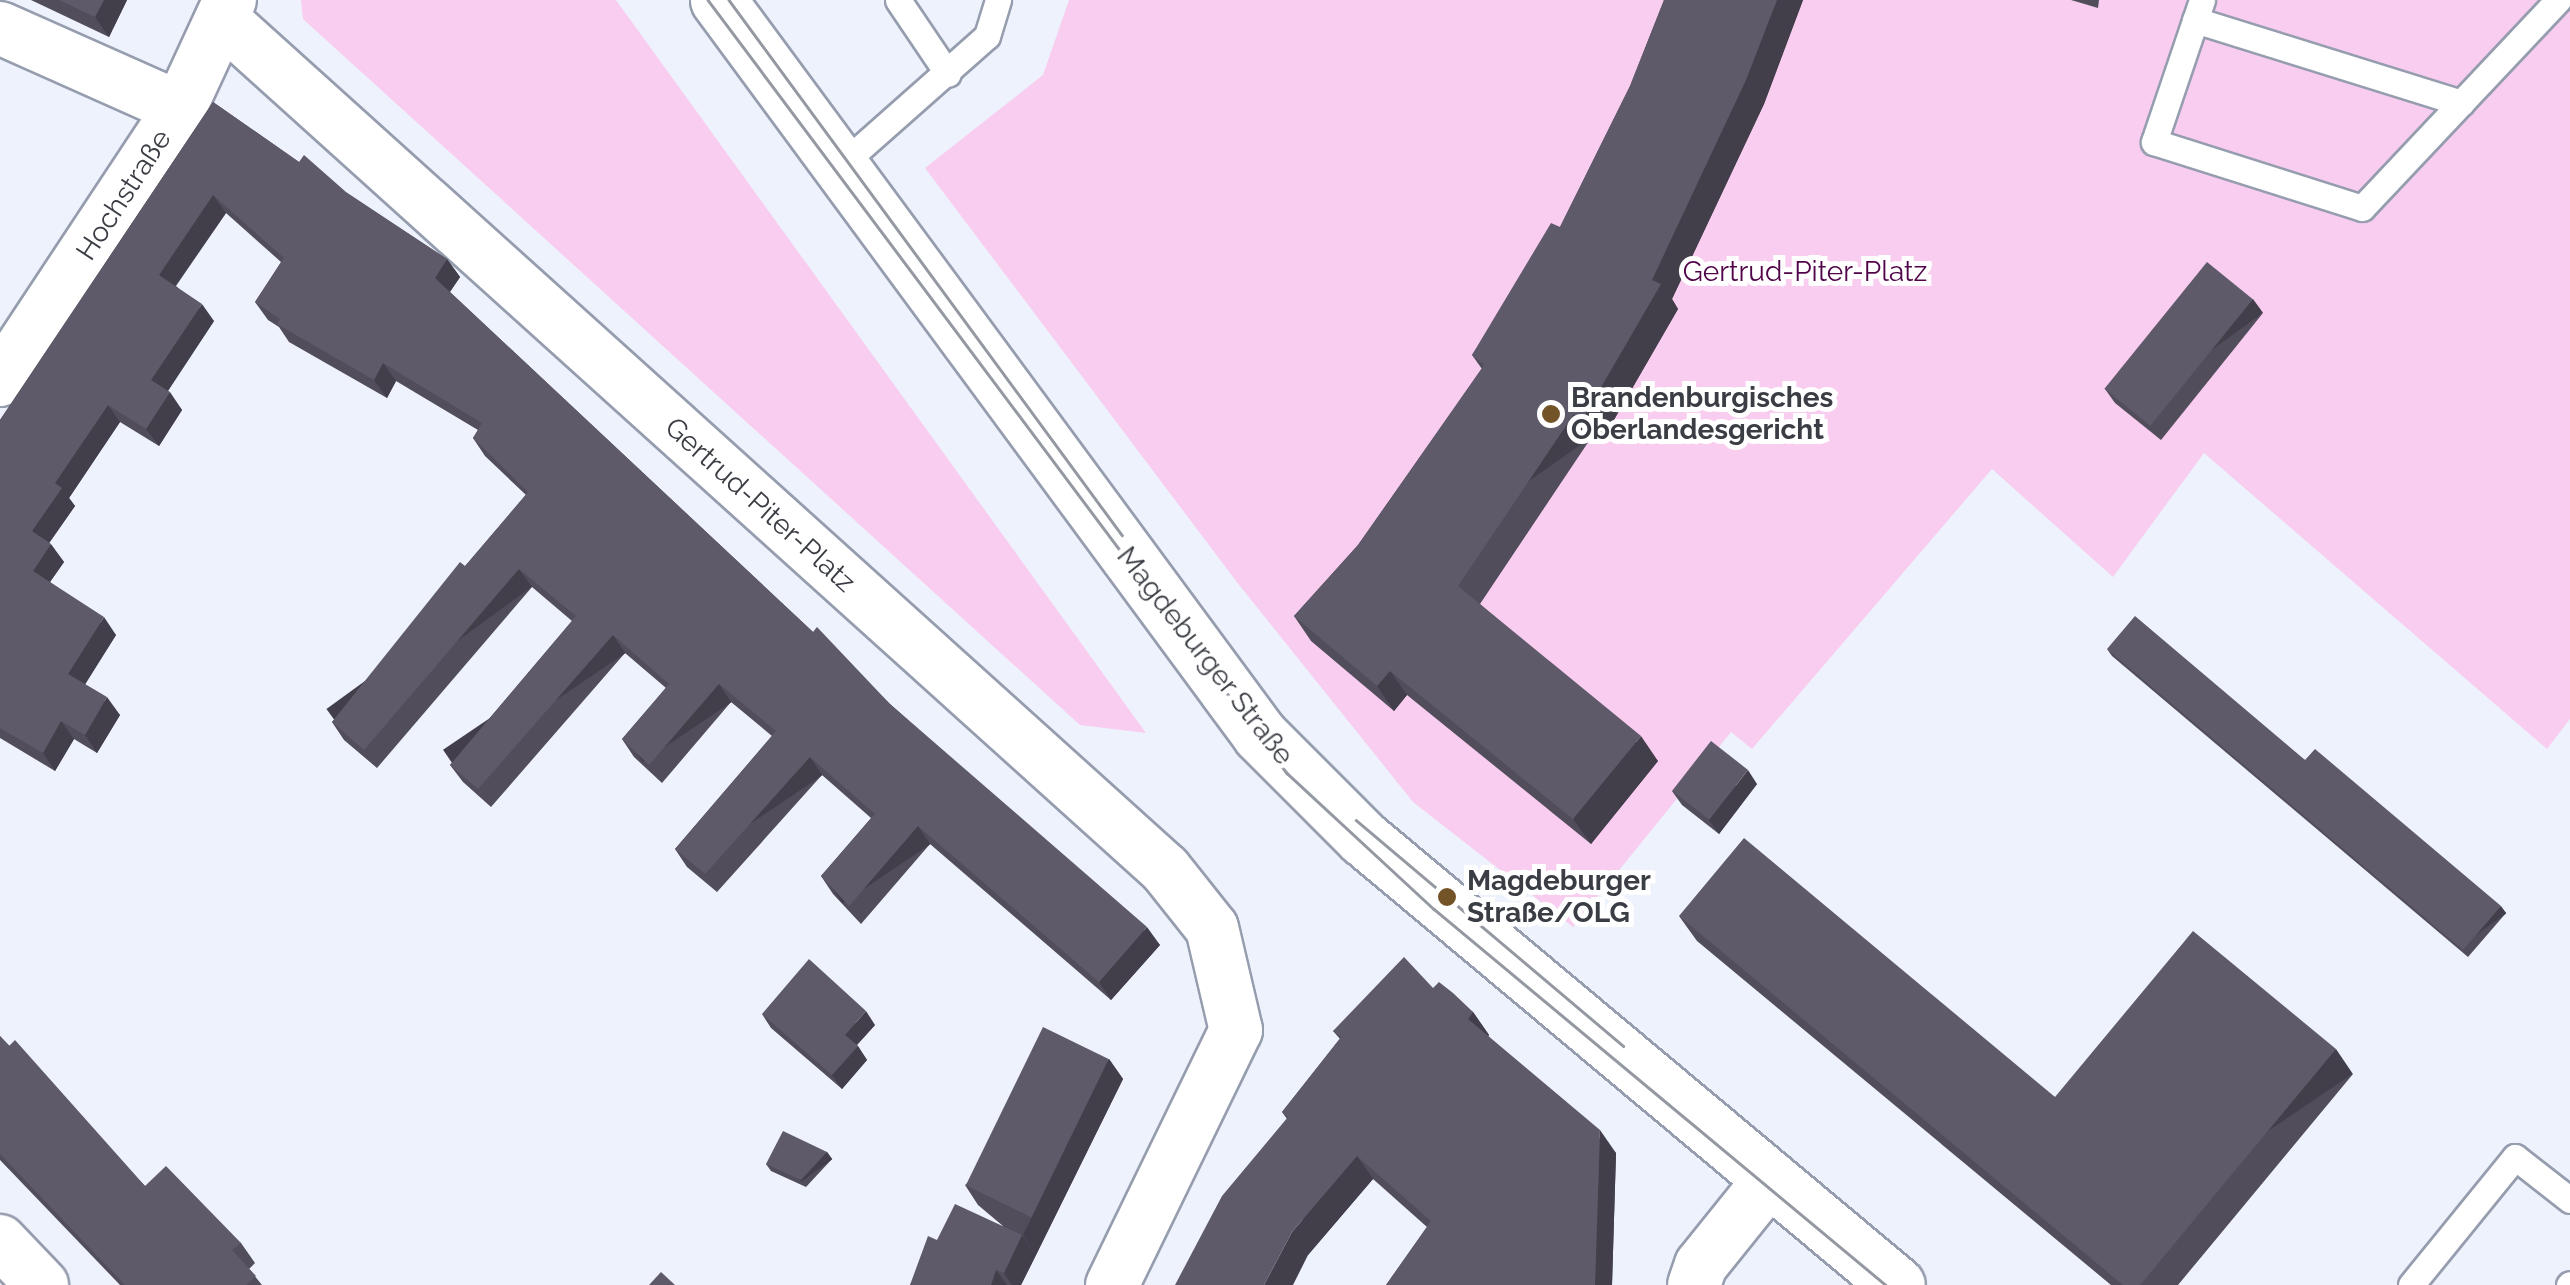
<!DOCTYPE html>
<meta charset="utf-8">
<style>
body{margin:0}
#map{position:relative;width:2570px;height:1285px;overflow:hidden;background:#edf2fd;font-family:Raleway,sans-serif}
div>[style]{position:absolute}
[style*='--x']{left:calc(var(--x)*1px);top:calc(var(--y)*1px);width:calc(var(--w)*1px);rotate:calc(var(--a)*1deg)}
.green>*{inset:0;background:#f9cdf0}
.roads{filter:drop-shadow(2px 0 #959dae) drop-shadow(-2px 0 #959dae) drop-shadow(0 2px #959dae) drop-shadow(0 -2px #959dae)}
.lane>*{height:25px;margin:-12.5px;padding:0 12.5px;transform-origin:12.5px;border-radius:12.5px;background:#fff}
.street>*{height:52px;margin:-26px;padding:0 26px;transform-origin:26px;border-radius:26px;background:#fff}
.secondary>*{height:55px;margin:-27.5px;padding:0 27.5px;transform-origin:27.5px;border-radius:27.5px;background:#fff}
.tram>*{height:2.5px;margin:-1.25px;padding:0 1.25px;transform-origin:1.25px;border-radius:1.25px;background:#9498a1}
.wall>*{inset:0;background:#524d5b}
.shaded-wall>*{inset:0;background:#423f4a;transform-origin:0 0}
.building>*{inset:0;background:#5f5a6a;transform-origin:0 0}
.dots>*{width:28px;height:28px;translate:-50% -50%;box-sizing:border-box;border:5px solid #fff;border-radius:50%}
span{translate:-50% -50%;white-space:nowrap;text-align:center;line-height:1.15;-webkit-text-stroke:10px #fff;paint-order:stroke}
.street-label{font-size:28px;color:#3a3d44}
.park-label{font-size:28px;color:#500449}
.poi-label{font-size:28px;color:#3a3d44;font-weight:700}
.left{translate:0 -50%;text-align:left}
</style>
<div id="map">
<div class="green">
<div style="clip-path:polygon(301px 0,616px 0,1146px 733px,1080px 725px,303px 19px)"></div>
<div style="clip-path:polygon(1069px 0,2570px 0,2570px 719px,2547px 749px,2204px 453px,2113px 577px,1992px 469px,1752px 749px,1731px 732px,1573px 927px,1413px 802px,1236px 581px,925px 168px,1043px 75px)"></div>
</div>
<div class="roads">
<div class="lane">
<div style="--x:898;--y:0;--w:89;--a:56"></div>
<div style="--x:2202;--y:0;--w:150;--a:108.7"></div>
<div style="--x:2154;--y:142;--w:218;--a:17.6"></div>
<div style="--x:2362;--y:208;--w:286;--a:-46.7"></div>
<div style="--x:2195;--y:20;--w:279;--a:17.3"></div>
<div style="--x:840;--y:166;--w:196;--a:-41.5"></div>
<div style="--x:987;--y:36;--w:38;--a:-73"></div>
<div style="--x:2411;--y:1285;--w:165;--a:-50.9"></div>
<div style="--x:2515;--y:1157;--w:70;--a:38"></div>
<div style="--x:2569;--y:1285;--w:1;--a:-45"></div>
</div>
<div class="street">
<div style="--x:223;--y:20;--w:1268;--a:42.03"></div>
<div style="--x:1165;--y:869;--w:75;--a:51.5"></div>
<div style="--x:1212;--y:928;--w:105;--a:76.8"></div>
<div style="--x:1236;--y:1030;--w:284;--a:115.9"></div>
<div style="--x:0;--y:28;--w:197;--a:24"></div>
<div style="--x:0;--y:380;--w:326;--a:-56.5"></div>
<div style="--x:180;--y:108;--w:119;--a:-65.2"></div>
<div style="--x:0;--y:1241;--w:61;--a:46.3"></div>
<div style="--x:1694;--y:1285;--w:21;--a:-71"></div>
<div style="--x:1701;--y:1265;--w:112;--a:-51.2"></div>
</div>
<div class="secondary">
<div style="--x:718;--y:0;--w:913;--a:53.59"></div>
<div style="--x:1260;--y:735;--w:146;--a:45"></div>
<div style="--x:1363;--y:838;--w:696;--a:39.93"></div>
</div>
</div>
<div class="tram">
<div style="--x:708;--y:0;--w:966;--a:53.17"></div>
<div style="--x:1287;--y:773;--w:200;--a:42.8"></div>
<div style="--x:1434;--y:909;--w:588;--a:39.76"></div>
<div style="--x:729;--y:0;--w:664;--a:53.7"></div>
<div style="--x:1356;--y:820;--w:350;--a:40.2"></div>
</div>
<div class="wall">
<div style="clip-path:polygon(31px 0,127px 0,109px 37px)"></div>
<div style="clip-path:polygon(1664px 0,1803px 0,1764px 104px,1672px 299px,1678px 309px,1600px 444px,1591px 438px,1480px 604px,1658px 761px,1591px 844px,1407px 695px,1394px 711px,1311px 641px,1294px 616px,1358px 545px,1482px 369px,1472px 355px,1560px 227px,1630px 86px)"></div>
<div style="clip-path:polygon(2071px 0,2099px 0,2098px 8px)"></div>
<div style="clip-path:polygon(213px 102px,299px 162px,447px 259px,460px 277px,450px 292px,890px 704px,1160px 945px,1111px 1000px,930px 844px,861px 924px,833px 894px,821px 876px,871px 818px,822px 775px,717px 892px,687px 867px,675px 849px,772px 736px,731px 702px,662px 783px,634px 757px,622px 739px,666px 688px,625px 653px,491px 807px,463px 782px,450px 765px,572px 621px,532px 587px,377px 768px,344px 740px,332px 722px,526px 495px,485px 456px,473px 438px,478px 430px,396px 381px,387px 398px,289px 342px,279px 327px,268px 320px,255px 302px,281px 262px,226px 213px,176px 286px,214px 321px,168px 391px,182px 410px,159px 446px,120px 422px,69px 498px,75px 506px,49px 543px,64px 562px,50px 582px,116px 635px,85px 684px,120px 715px,97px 753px,74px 739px,55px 771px,0 738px,0 420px)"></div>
<div style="clip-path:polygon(2263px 313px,2161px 440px,2115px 403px,2105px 389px)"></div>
<div style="clip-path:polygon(2107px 649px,2305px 760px,2506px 913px,2468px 957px,2112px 656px)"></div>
<div style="clip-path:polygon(1757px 784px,1719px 834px,1682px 805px,1672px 791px)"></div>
<div style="clip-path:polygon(1679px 916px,2055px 1097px,2353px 1074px,2178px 1285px,2111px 1285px,1697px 941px)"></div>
<div style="clip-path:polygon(1433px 988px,1473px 1012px,1489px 1035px,1488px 1036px,1616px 1153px,1612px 1285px,1386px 1285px,1427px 1227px,1373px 1179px,1308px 1255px,1287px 1119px,1282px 1112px,1340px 1039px,1333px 1031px)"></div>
<div style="clip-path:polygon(762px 1014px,875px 1025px,857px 1045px,867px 1060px,842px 1089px,771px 1028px)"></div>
<div style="clip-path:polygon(0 1036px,145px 1186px,241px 1243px,255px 1263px,249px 1269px,262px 1285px,120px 1285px,0 1160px)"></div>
<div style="clip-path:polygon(1109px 1059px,1123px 1079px,1036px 1255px,1035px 1254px,1036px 1255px,1021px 1285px,910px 1285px,937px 1240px,1003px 1226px,978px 1205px,965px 1185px)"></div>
<div style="clip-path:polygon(827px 1152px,832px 1159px,806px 1187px,771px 1171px,766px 1164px)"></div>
</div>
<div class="shaded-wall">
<div style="clip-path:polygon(104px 0,127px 0,109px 37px,95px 17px)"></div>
<div style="clip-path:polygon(1777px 0,1803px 0,1764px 104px,1672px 299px,1678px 309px,1600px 444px,1582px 420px)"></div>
<div style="clip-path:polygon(213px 195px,226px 213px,171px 292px,159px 275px)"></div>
<div style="clip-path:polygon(447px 259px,460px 277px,447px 296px,435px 278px)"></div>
<div style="left:2253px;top:299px;width:17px;height:164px;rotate:54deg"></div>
<div style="clip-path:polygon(202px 304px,214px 321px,163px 398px,151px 380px)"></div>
<div style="clip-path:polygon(383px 363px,396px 381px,387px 398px,374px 380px)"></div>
<div style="clip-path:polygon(170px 392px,182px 410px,159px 446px,146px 429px)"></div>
<div style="clip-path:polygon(108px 405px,120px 422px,69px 498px,75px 506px,45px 549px,32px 531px,55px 483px)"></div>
<div style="left:1574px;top:414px;width:29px;height:207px;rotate:55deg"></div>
<div style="clip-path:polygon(51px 544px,64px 562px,45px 589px,33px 571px)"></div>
<div style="left:519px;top:569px;width:22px;height:238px;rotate:54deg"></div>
<div style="clip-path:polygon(104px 617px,116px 635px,81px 691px,68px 674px)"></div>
<div style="left:613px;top:635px;width:22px;height:205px;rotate:56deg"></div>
<div style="clip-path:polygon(1390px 671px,1407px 695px,1394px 711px,1377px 686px)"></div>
<div style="left:719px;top:684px;width:22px;height:107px;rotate:56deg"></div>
<div style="clip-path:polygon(107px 697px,120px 715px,97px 753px,85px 735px)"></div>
<div style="clip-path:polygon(61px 721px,74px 739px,55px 771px,43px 753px)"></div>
<div style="clip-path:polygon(1641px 736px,1658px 761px,1591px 844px,1573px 819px)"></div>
<div style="left:810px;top:757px;width:22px;height:157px;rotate:56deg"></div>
<div style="clip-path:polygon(1748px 770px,1757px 784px,1719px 834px,1709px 820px)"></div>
<div style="left:918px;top:826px;width:22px;height:106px;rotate:56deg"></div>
<div style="left:2501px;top:906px;width:9px;height:58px;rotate:54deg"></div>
<div style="clip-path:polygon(1147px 927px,1160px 945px,1111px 1000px,1099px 982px)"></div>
<div style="clip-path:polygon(866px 1011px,875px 1025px,854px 1048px,845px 1035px)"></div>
<div style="clip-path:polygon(1473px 1012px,1489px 1035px,1484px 1042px,1468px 1019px)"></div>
<div style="clip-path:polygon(858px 1046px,867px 1060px,842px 1089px,832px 1075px)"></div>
<div style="left:2336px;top:1049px;width:30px;height:307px;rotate:56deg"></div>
<div style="clip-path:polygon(1109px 1059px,1123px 1079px,1036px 1255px,1023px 1235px)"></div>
<div style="clip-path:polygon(1600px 1130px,1616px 1153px,1612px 1285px,1595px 1285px)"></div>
<div style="left:827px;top:1152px;width:9px;height:38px;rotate:54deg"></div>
<div style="clip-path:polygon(1357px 1156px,1373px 1179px,1308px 1255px,1293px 1285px,1264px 1285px,1292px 1232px)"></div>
<div style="clip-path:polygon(1022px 1235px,1036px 1255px,1021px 1285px,1012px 1285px,1004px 1273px)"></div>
<div style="clip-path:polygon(996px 1270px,1007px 1285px,991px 1285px)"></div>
</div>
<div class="building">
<div style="clip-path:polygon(59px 0,104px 0,95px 17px)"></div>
<div style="clip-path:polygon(1664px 0,1777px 0,1746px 80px,1652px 280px,1661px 284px,1582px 420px,1574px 414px,1458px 586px,1641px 736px,1573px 819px,1390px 671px,1377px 686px,1294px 616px,1358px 545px,1484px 365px,1472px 355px,1551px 223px,1560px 227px,1630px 86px)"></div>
<div style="clip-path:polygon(213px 102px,299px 162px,304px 155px,346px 192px,447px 259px,435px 278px,813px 632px,817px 627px,890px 704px,1147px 927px,1099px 982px,918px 826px,849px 906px,821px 876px,875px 814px,810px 757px,705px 874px,675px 849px,776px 731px,719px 684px,649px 765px,622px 739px,669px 684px,613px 635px,478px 789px,450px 765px,576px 616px,519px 569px,364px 750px,332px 722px,460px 562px,465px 566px,528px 492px,473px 438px,482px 423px,383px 363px,374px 380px,277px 324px,280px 319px,255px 302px,284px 258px,213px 195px,159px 275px,202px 304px,151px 380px,170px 392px,146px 429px,108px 405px,55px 483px,62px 488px,32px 531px,51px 544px,33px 571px,104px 617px,68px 674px,107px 697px,85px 735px,61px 721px,43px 753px,0 728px,0 420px)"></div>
<div style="left:2207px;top:262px;width:59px;height:163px;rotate:39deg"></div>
<div style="clip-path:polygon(2135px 616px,2305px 760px,2315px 749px,2501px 906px,2463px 950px,2107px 649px)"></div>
<div style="left:1711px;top:741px;width:47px;height:63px;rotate:38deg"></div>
<div style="clip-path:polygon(1744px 838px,2055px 1097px,2193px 931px,2336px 1049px,2140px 1285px,2123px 1285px,1679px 916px)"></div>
<div style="clip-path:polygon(1404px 957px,1433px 988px,1439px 982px,1453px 993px,1473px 1012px,1468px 1019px,1600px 1130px,1595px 1285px,1386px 1285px,1431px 1221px,1357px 1156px,1292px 1232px,1264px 1285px,1175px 1285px,1222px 1196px,1288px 1117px,1282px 1112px,1341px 1037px,1333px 1031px)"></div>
<div style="clip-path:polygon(809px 959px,866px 1011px,845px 1035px,858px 1046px,832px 1075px,762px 1014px)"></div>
<div style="left:1043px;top:1027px;width:73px;height:176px;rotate:26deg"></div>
<div style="clip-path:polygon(0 1036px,9px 1046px,15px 1040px,145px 1186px,166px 1166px,241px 1243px,232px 1250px,256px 1276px,246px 1285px,125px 1285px,0 1154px)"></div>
<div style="clip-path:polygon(783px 1131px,827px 1152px,801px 1180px,766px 1164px)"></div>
<div style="clip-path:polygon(955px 1204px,1022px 1235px,1004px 1273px,996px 1270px,991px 1285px,910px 1285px,928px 1236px,937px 1240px)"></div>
<div style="clip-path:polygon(661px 1272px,675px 1285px,649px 1285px)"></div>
</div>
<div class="dots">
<div style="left:1551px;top:414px;background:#725428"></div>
<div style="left:1447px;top:897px;background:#725428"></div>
</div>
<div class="street-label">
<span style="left:124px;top:195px;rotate:-57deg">Hochstraße</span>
<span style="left:760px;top:505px;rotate:42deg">Gertrud-Piter-Platz</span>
<span style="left:1205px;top:656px;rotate:52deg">Magdeburger Straße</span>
</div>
<div class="park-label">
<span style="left:1805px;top:272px">Gertrud-Piter-Platz</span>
</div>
<div class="poi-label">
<span class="left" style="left:1571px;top:414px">Brandenburgisches<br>Oberlandesgericht</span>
<span class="left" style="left:1467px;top:897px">Magdeburger<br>Straße/OLG</span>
</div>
</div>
